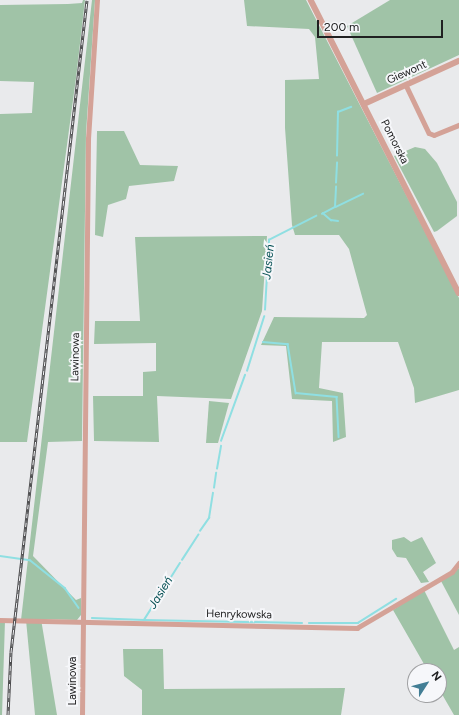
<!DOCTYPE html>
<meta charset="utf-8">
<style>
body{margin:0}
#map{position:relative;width:459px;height:715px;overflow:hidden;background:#e9eaec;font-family:Figtree,sans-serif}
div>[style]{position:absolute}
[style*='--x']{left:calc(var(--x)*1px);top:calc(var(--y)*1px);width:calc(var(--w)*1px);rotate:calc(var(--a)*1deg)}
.green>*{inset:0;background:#a0c3a7}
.stream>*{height:1.5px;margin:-0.75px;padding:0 0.75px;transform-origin:0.75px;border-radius:0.75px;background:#8fdfe2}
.minor>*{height:4.5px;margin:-2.25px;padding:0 2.25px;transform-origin:2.25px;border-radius:2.25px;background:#d4a297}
.tertiary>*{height:5.5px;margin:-2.75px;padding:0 2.75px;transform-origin:2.75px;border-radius:2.75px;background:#d4a297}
.rail>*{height:3px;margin-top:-1.5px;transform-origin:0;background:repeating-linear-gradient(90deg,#f6f7fa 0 4.5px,#4c4c4e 0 9px);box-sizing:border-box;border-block:1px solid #4c4c4e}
span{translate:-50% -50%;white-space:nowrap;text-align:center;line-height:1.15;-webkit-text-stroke:4px #f6f7fa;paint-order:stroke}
.street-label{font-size:11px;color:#202021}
.water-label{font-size:12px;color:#065154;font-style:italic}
.north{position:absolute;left:407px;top:663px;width:40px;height:40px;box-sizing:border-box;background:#f6f7fa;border:1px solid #a0a1a3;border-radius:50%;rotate:54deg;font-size:11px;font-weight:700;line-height:16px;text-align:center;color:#202021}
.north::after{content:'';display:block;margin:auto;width:14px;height:18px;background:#427e95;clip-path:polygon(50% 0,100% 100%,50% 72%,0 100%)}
.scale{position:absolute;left:317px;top:20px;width:126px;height:18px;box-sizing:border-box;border:2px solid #202021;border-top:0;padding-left:5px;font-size:12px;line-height:14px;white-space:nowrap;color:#202021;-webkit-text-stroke:3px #f6f7fa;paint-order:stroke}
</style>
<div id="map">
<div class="green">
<div style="clip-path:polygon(83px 0,85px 0,76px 78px,27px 442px,0 442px,0 114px,32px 113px,34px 82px,0 81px,0 5px,68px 4px,82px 3px)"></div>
<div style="clip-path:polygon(92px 0,95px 0,86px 133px,82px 441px,48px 442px,33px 556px,76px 600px,81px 598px,81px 615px,77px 620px,41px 619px,57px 715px,35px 715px,26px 620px,21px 620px)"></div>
<div style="clip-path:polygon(244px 0,306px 0,459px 298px,459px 390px,415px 403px,414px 388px,398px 342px,322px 342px,319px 388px,343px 393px,346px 437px,333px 442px,332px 401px,292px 399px,286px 346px,261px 345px,274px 317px,364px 318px,367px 315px,349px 249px,339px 235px,295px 235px,292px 225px,285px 128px,285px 80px,319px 79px,315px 37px,309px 29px,247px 26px)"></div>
<div style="clip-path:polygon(390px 0,459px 0,459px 55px,377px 93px,347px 26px)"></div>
<div style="clip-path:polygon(97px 131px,124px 131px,140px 165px,178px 166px,174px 181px,129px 186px,126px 199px,108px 205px,103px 237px,95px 235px)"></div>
<div style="clip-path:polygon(415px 147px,425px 149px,437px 163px,457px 202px,457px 216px,437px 231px,434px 232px,394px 156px)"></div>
<div style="clip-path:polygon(267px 236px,262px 311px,231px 399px,157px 396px,159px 442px,94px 441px,93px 396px,143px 396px,143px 372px,156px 371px,156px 343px,94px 344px,95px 321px,140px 321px,135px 237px)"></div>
<div style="clip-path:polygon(209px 401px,229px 403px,218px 443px,206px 443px)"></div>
<div style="clip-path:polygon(404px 537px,411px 542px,422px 537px,436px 563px,423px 572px,429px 582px,421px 583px,406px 558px,397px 557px,392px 549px,392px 540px)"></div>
<div style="clip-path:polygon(459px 568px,459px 615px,441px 581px)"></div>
<div style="clip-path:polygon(424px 590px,454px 650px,459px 647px,459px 715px,454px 715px,439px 689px,439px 671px,428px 671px,393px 610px)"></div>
<div style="clip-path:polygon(0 621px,5px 621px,2px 715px,0 715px)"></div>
<div style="clip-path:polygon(123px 649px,163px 649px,164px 689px,345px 688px,341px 715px,142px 715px,142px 690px,124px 676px)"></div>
</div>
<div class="stream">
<div style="--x:337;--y:156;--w:44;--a:-88.7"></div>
<div style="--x:338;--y:112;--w:14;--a:-21"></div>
<div style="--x:336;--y:183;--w:20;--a:-87"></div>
<div style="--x:336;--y:207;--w:30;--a:-26"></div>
<div style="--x:323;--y:213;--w:11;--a:41"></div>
<div style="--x:331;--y:220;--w:7;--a:8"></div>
<div style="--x:322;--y:214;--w:15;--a:-28"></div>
<div style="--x:335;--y:207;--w:20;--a:-87"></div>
<div style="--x:265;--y:310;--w:70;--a:-86.7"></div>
<div style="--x:269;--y:240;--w:53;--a:-27.1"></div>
<div style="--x:263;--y:342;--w:25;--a:5"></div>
<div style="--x:288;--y:344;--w:50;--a:80.7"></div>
<div style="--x:296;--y:393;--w:41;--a:5.6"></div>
<div style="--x:337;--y:397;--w:40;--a:87.1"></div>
<div style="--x:247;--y:371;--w:57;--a:-72.5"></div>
<div style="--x:221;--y:441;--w:70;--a:-70"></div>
<div style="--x:217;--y:469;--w:23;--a:-80"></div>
<div style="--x:214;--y:488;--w:15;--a:-82"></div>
<div style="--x:200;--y:531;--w:16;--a:-55"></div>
<div style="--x:209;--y:518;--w:25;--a:-81"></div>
<div style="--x:0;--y:556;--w:30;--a:8"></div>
<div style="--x:30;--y:560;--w:45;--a:38.7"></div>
<div style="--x:65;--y:588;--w:24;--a:55"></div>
<div style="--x:182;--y:560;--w:30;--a:-57"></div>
<div style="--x:92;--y:618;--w:52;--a:2.2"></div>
<div style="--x:144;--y:620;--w:67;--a:-57.7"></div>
<div style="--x:144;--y:620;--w:158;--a:1.1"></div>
<div style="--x:309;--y:623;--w:49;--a:0"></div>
<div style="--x:358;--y:623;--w:45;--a:-32.3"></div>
</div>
<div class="minor">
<div style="--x:406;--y:85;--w:53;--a:64.4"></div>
<div style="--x:429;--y:133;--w:5;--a:22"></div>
<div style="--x:434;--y:135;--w:27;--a:-22"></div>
<div style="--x:0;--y:620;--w:357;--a:1.3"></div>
<div style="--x:357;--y:628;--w:110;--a:-30.5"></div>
<div style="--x:452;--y:572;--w:11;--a:-52"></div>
<div style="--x:82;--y:715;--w:576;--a:-89.4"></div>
<div style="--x:88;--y:139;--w:139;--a:-86.3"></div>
</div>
<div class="tertiary">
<div style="--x:311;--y:0;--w:328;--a:63.2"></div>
<div style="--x:364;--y:104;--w:104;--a:-24.4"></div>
</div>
<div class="rail">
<div style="--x:8;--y:715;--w:63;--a:-87.3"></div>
<div style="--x:11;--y:652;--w:656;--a:-83.35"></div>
</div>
<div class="street-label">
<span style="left:407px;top:73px;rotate:-24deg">Giewont</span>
<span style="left:394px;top:142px;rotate:63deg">Pomorska</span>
<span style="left:76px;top:357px;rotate:-89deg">Lawinowa</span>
<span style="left:239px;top:615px;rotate:1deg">Henrykowska</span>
<span style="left:73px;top:681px;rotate:-90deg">Lawinowa</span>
</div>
<div class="water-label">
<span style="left:269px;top:262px;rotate:-84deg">Jasień</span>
<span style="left:161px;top:593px;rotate:-58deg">Jasień</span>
</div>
<div class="north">N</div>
<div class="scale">200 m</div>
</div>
